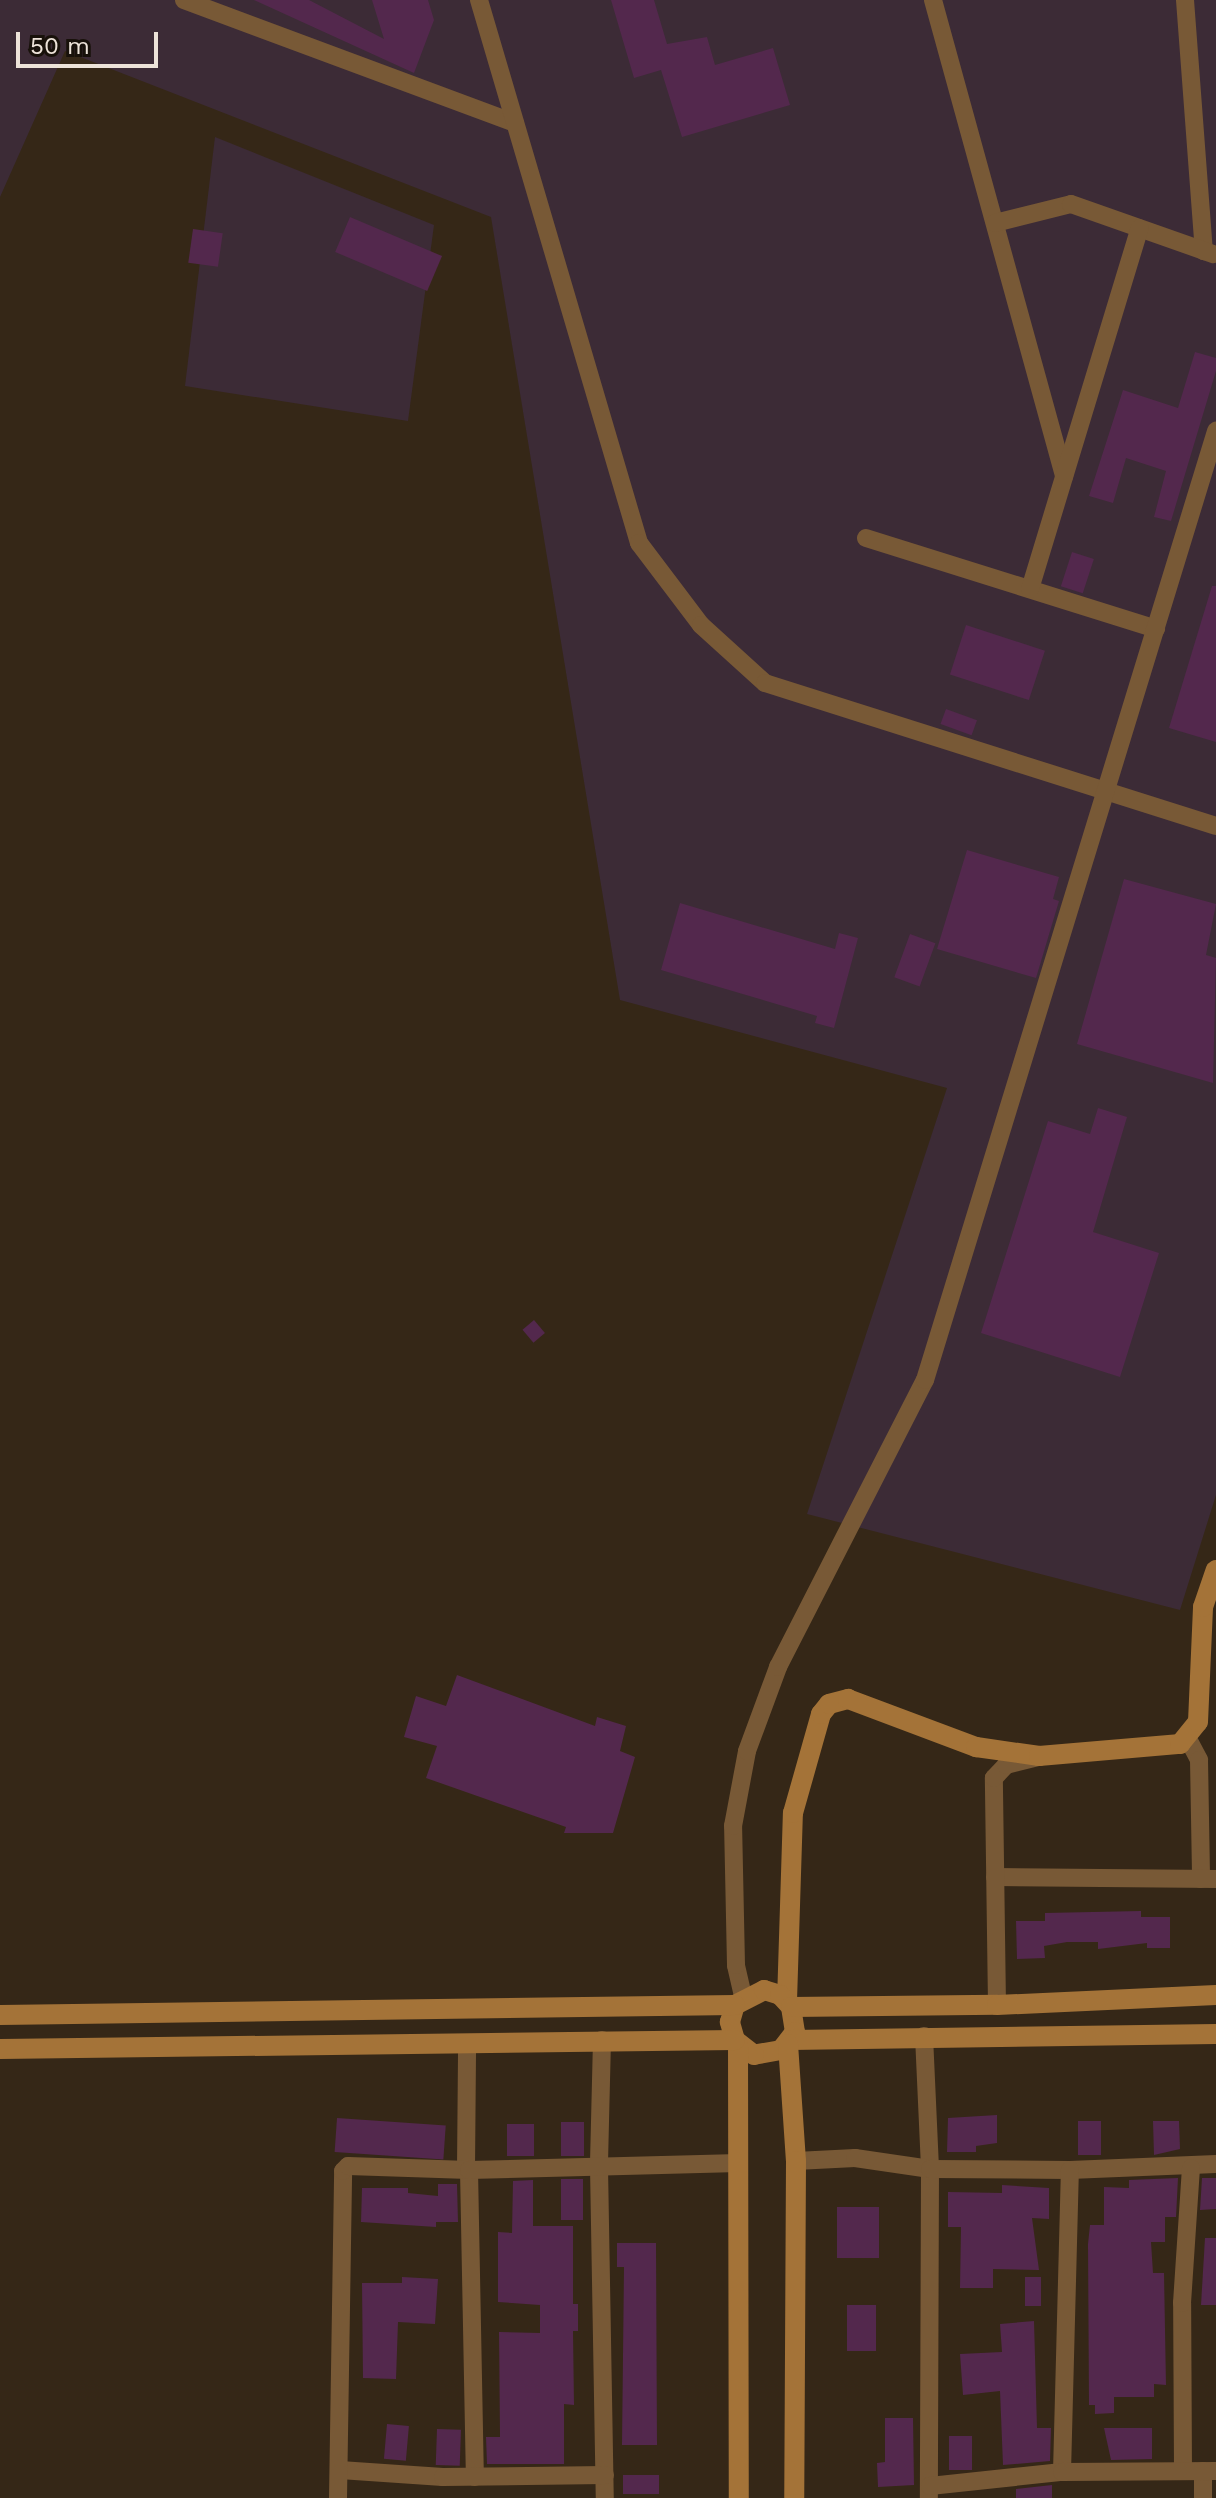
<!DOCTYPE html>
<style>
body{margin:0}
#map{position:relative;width:1216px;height:2498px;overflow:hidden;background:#352717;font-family:"Work Sans",sans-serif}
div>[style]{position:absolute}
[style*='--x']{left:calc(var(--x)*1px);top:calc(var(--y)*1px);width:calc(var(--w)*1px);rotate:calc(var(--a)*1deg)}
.industrial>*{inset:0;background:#3c2b36}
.building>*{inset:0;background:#53284d;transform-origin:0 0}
.street>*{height:18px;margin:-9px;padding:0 9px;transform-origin:9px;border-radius:9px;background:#785936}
.secondary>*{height:20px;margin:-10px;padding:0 10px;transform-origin:10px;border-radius:10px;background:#a47338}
span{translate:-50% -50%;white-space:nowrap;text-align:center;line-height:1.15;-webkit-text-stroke:7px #18110a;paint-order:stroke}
.scale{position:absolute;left:16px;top:32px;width:142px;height:36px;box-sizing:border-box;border:4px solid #ede3d9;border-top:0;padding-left:10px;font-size:24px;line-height:28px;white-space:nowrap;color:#ede3d9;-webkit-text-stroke:6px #18110a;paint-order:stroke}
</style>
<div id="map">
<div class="industrial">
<div style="clip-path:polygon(0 0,1216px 0,1216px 1495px,1180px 1610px,807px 1514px,947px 1088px,620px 1000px,491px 217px,65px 51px,0 197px)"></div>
<div style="clip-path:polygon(215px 137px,434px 225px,408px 421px,185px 386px)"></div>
</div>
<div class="building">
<div style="clip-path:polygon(254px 0,309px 0,384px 39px,372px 0,428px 0,434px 20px,414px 73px)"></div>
<div style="clip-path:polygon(611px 0,654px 0,667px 44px,707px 37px,715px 65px,773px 48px,790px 105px,682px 137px,661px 70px,634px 78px)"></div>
<div style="left:350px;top:217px;width:100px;height:38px;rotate:23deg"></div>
<div style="left:193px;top:229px;width:30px;height:34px;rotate:8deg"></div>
<div style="clip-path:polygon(1195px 352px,1216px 358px,1216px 371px,1171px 521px,1154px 517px,1166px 471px,1126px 458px,1113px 503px,1089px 496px,1123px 390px,1178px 408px)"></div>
<div style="left:1072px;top:552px;width:23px;height:36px;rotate:18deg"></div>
<div style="clip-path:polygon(1212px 586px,1216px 586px,1216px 742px,1169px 728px)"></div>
<div style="left:966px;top:625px;width:83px;height:52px;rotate:18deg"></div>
<div style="left:946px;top:709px;width:33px;height:16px;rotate:20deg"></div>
<div style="clip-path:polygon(967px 850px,1059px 877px,1053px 899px,1059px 901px,1036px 978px,937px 949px)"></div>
<div style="clip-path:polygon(1124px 879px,1216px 904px,1206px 955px,1216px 958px,1213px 1083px,1077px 1044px)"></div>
<div style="clip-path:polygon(680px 903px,835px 949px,839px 933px,858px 938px,834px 1028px,815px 1023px,817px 1016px,661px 970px)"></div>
<div style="left:910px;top:934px;width:27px;height:46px;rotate:20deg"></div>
<div style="clip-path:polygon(1098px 1108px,1127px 1117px,1093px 1232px,1159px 1253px,1120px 1377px,981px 1333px,1048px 1121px,1090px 1134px)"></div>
<div style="left:534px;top:1320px;width:17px;height:15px;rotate:50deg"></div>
<div style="clip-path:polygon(457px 1675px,595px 1726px,597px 1717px,626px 1726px,620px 1751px,635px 1757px,613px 1833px,564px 1833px,566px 1827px,426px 1778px,437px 1746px,404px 1737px,416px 1696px,446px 1706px)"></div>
<div style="clip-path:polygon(1141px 1911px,1141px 1917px,1170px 1917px,1170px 1948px,1147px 1948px,1147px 1943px,1098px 1949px,1098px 1942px,1067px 1942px,1044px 1946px,1045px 1958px,1017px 1959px,1016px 1921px,1045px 1921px,1045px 1913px)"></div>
<div style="clip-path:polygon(997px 2115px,997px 2143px,976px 2146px,976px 2152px,947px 2152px,948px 2118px)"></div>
<div style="left:337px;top:2118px;width:109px;height:34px;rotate:4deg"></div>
<div style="left:1078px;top:2121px;width:23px;height:34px"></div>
<div style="clip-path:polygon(1153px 2121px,1179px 2121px,1180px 2149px,1154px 2155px)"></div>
<div style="left:561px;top:2122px;width:23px;height:34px"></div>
<div style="left:534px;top:2124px;width:32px;height:27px;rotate:90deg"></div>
<div style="clip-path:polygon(1178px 2178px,1176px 2217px,1165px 2217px,1165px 2242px,1151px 2242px,1153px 2273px,1164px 2273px,1166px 2385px,1154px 2384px,1154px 2397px,1114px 2397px,1114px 2413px,1095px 2414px,1095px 2405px,1089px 2405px,1088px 2244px,1090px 2225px,1104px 2225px,1104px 2187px,1129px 2188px,1129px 2180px)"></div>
<div style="clip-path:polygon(1202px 2178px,1216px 2178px,1216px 2209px,1200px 2210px)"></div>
<div style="left:583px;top:2179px;width:41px;height:22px;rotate:90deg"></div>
<div style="clip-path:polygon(533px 2180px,533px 2226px,573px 2226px,573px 2304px,578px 2304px,578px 2331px,573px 2331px,574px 2405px,564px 2404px,564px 2464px,487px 2464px,486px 2437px,500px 2437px,499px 2332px,540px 2333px,540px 2305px,498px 2302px,498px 2232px,512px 2233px,513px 2181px)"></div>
<div style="clip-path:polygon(438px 2184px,457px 2184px,458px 2222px,436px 2222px,436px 2227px,361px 2222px,362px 2188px,408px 2188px,408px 2193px,438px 2196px)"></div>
<div style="clip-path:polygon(1002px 2185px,1049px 2188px,1049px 2219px,1032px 2218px,1039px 2270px,993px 2269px,993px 2288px,960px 2288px,961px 2227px,948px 2227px,948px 2192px,1002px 2193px)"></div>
<div style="left:837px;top:2207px;width:42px;height:51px"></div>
<div style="clip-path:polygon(1205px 2238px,1216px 2238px,1216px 2305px,1201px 2305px)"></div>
<div style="clip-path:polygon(617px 2243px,656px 2243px,657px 2445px,622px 2445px,624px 2267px,617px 2267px)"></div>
<div style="clip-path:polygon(402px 2277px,438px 2279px,435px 2324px,398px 2322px,396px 2379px,363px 2378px,362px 2283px,402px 2283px)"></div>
<div style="left:1025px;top:2277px;width:16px;height:29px"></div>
<div style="left:847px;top:2305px;width:29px;height:46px"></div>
<div style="clip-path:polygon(1034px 2321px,1037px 2428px,1051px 2428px,1050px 2461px,1003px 2465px,1000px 2391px,963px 2395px,960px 2354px,1002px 2352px,1000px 2324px)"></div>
<div style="clip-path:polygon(885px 2418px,913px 2418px,914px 2485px,878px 2487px,877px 2463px,885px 2462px)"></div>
<div style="left:387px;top:2424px;width:22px;height:35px;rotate:5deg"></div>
<div style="clip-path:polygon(1104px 2428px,1152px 2428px,1152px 2459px,1111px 2460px)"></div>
<div style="left:437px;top:2429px;width:24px;height:36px;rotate:2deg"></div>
<div style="left:972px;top:2436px;width:34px;height:23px;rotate:90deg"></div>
<div style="left:623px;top:2475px;width:36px;height:19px"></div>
<div style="clip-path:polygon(1052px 2485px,1052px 2498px,1016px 2498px,1016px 2489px)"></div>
</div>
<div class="street">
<div style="--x:184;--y:0;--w:353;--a:20.4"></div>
<div style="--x:479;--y:0;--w:566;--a:73.58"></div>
<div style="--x:639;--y:543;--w:103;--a:52.9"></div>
<div style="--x:701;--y:625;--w:86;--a:42.2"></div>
<div style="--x:765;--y:683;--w:473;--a:17.6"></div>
<div style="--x:933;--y:0;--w:494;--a:74.6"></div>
<div style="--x:1185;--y:0;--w:252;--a:85.7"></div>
<div style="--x:995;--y:223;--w:78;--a:-14"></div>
<div style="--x:1071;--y:204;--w:151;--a:19.4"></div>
<div style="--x:866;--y:538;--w:304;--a:17.4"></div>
<div style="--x:1030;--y:589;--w:377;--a:-73.1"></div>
<div style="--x:1188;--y:1739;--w:24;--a:62"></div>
<div style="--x:1199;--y:1760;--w:119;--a:89"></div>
<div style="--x:995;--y:1877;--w:221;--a:0.5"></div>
<div style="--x:743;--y:1996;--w:32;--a:-103"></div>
<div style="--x:736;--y:1965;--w:139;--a:-91.2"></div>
<div style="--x:733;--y:1826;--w:76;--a:-79.4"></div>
<div style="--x:747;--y:1751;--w:90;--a:-69.7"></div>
<div style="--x:778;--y:1667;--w:322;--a:-62.9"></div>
<div style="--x:925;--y:1380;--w:993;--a:-72.95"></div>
<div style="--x:997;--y:2005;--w:227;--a:-90.8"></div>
<div style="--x:994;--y:1778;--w:18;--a:-47"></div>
<div style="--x:1006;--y:1765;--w:32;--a:-14"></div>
<div style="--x:924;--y:2036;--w:133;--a:87.4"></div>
<div style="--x:930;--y:2169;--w:329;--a:90.2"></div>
<div style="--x:602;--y:2040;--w:127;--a:91.4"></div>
<div style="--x:599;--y:2167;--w:331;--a:89"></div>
<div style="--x:796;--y:2161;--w:59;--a:-2.9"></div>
<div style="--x:855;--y:2158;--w:76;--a:8.3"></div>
<div style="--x:930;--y:2169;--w:140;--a:0.4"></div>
<div style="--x:1070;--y:2170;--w:146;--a:-2.4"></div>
<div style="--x:466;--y:2169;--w:126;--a:-89.5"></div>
<div style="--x:469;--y:2170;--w:307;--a:88.9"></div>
<div style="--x:340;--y:2470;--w:103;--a:3.9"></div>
<div style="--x:443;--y:2477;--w:162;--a:-0.7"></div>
<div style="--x:1183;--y:2470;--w:167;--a:-90.3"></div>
<div style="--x:1182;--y:2303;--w:135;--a:-86.2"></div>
<div style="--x:1203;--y:2471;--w:27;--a:90"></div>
<div style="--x:1062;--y:2472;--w:302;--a:-88.5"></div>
<div style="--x:930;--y:2486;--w:133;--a:-6.1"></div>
<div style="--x:1062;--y:2472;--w:154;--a:-0.4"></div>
<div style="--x:338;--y:2498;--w:327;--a:-89.1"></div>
<div style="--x:343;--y:2171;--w:7;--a:-45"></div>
<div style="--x:348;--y:2166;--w:121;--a:1.9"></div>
<div style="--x:469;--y:2170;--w:270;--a:-1.5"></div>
</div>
<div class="secondary">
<div style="--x:787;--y:2001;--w:188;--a:-88.2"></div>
<div style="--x:793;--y:1813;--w:103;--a:-74.2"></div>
<div style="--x:821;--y:1714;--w:13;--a:-51"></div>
<div style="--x:829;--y:1704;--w:20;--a:-15"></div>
<div style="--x:848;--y:1699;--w:137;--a:20.6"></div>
<div style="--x:976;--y:1747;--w:64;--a:8.1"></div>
<div style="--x:1039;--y:1756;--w:142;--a:-4.9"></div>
<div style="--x:1180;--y:1744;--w:28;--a:-51"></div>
<div style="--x:1198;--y:1722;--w:115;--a:-87.5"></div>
<div style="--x:1203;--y:1607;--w:39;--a:-71"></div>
<div style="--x:791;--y:2007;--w:25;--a:81"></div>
<div style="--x:795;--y:2032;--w:23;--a:128"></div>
<div style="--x:781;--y:2050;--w:27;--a:170"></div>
<div style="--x:754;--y:2055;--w:24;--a:-142"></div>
<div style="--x:735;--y:2040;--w:19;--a:-106"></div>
<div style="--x:730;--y:2022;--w:18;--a:-74"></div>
<div style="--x:735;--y:2005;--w:33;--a:-27"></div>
<div style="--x:764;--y:1990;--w:17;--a:17"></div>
<div style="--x:780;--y:1995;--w:16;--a:47"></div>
<div style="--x:791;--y:2007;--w:206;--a:-0.6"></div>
<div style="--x:997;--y:2005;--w:219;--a:-2.6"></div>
<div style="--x:0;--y:2015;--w:735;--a:-0.78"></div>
<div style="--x:791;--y:2040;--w:425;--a:-0.8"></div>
<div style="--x:788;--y:2044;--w:117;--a:86.1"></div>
<div style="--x:796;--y:2161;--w:337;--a:90.3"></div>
<div style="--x:738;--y:2045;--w:453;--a:89.9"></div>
<div style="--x:0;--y:2049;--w:735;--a:-0.7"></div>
</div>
<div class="scale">50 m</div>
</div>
